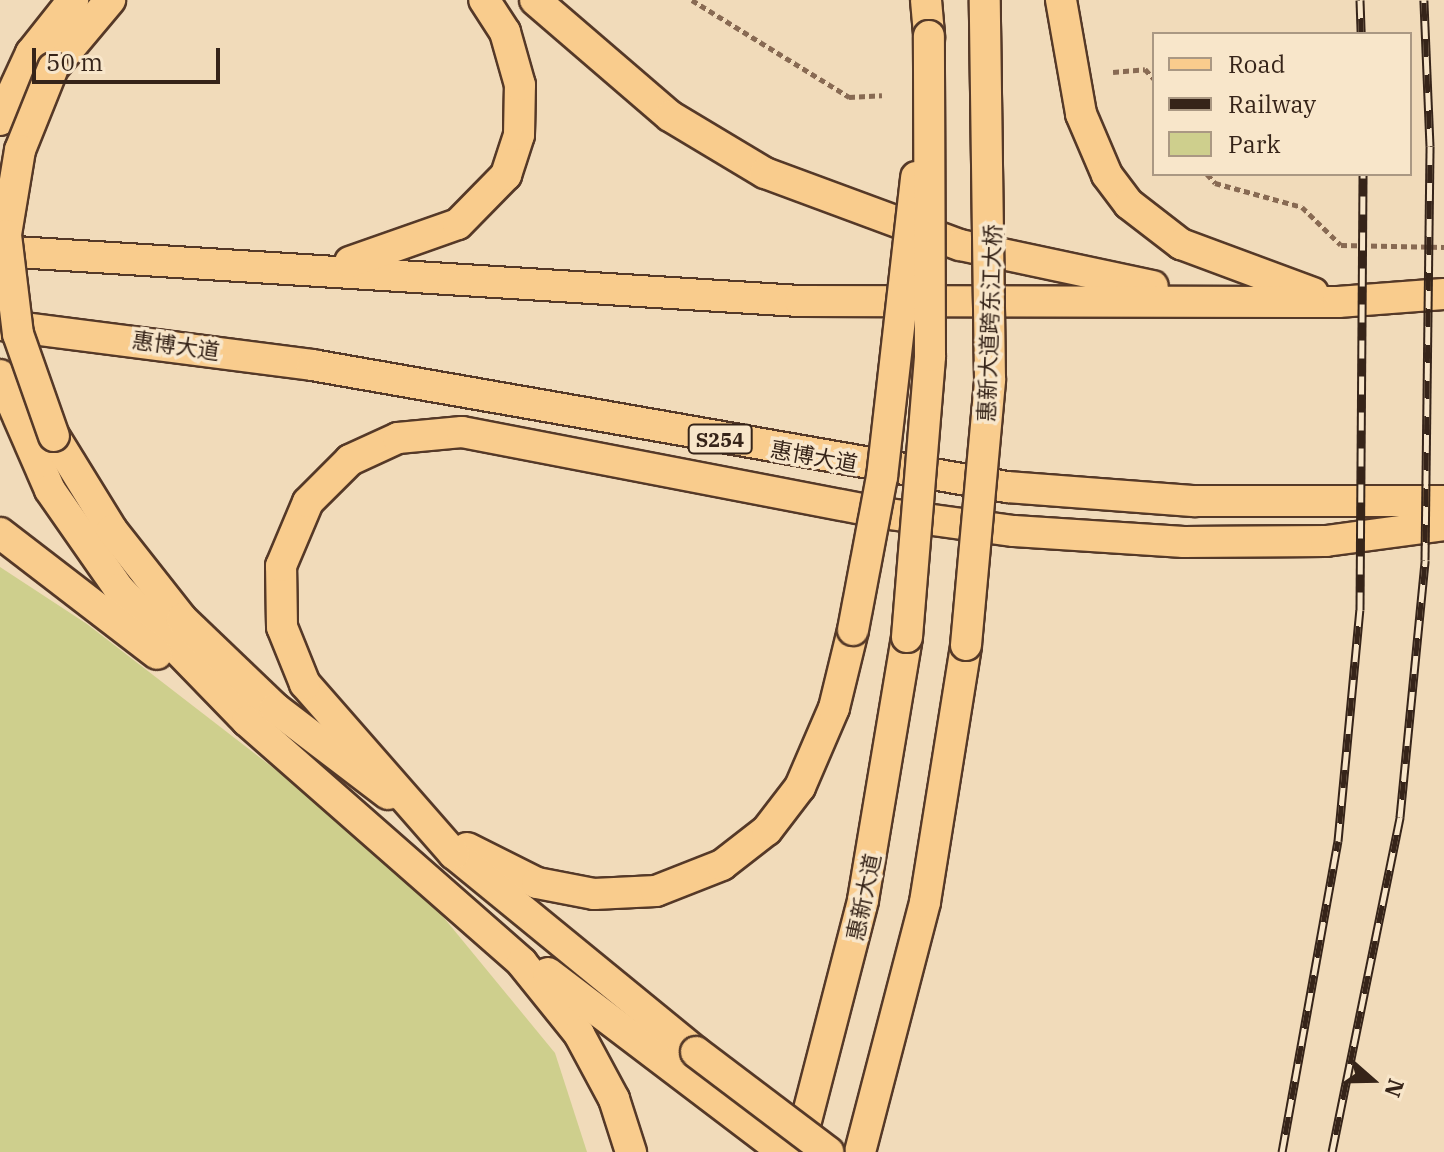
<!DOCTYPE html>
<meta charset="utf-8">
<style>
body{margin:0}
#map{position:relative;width:1444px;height:1152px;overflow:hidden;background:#f1dbba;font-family:"IBM Plex Serif","Noto Sans SC",serif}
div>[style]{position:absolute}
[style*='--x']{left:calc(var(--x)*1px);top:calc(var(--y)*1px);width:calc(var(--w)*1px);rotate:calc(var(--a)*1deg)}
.green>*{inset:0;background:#cecf8d}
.path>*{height:5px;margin-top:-2.5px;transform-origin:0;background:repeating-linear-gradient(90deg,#886a53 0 6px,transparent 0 10px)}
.roads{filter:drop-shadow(2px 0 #553928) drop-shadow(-2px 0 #553928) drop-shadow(0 2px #553928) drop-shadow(0 -2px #553928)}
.primary>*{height:30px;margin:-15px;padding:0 15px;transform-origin:15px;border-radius:15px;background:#f9cc8d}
.rail>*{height:9px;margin-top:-4.5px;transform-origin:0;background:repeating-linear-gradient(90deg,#f8e6ca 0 18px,#362419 0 36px);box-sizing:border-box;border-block:2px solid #362419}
.bridges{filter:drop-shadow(2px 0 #553928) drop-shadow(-2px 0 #553928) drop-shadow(0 2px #553928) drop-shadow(0 -2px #553928)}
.primary-bridge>*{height:30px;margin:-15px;padding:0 15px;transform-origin:15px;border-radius:15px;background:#f9cc8d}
span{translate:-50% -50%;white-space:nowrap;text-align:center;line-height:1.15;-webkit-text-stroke:7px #f8e6ca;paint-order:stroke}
.shield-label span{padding:2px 6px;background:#f8e6ca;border:2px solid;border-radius:6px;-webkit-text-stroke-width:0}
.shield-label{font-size:20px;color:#362419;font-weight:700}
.street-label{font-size:22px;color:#362419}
.legend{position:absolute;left:1152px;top:32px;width:260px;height:144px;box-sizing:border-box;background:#f8e6ca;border:2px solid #aa9883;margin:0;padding:10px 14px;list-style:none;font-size:24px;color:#362419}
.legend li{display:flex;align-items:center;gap:16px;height:40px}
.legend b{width:40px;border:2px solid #aa9883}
.north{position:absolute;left:1332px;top:1040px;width:80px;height:80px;-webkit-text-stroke:6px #f8e6ca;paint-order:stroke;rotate:110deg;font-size:22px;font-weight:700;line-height:32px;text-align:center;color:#362419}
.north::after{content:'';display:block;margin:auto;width:28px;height:36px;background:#362419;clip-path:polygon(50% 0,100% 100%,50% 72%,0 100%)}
.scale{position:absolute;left:32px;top:48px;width:188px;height:36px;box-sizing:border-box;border:4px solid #362419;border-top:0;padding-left:10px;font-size:24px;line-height:28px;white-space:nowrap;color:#362419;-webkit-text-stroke:6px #f8e6ca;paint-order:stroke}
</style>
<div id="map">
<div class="green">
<div style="clip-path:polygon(0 567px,87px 624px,403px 868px,555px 1053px,587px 1152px,0 1152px)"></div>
</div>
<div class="path">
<div style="--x:692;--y:0;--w:185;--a:31.7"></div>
<div style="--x:849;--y:97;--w:33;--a:-3"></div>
<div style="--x:1113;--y:72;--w:32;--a:-5"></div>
<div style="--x:1145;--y:69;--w:13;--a:48"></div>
<div style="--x:1207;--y:174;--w:12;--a:48"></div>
<div style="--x:1215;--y:183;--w:90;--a:15.4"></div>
<div style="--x:1302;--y:207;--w:54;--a:44.3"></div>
<div style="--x:1341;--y:245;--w:103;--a:1.1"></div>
</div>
<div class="roads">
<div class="primary">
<div style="--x:535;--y:0;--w:178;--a:40.7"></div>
<div style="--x:670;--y:116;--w:111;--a:31"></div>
<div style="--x:765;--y:173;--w:208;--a:20.3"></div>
<div style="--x:960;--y:245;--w:197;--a:12"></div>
<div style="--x:926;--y:0;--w:36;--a:85"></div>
<div style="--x:1061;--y:0;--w:116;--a:80"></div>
<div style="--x:1081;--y:114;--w:66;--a:66.9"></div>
<div style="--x:1107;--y:175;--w:36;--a:53"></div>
<div style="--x:1129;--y:204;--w:66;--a:37.6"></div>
<div style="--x:1181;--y:244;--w:141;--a:20.4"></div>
<div style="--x:53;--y:68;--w:89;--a:-50"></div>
<div style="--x:0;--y:120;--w:74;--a:-65.2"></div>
<div style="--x:31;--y:53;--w:68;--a:-51.6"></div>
<div style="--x:0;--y:251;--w:802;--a:3.58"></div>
<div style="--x:800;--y:301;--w:538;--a:0.11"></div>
<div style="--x:1338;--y:302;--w:106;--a:-4.3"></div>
<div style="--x:350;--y:262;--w:114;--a:-19.4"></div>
<div style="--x:458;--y:224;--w:69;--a:-45.6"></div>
<div style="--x:506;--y:175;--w:42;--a:-72"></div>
<div style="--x:519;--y:135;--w:50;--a:-88.9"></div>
<div style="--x:520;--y:85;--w:55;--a:-105.8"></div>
<div style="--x:505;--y:32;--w:38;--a:-123"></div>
<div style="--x:0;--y:325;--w:315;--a:7.3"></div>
<div style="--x:312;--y:365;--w:706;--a:9.96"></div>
<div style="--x:1007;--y:487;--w:189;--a:4.3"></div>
<div style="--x:1195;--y:501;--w:249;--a:0"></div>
<div style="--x:0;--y:375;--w:125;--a:66.5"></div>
<div style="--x:50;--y:490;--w:121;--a:55.1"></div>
<div style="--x:119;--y:589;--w:184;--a:45.9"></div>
<div style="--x:247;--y:721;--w:366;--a:41.3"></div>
<div style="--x:522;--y:963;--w:91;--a:51.2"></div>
<div style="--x:579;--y:1034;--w:74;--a:61.7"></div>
<div style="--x:614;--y:1099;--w:56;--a:72.2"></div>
<div style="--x:54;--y:436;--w:110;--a:58.3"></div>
<div style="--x:112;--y:530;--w:113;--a:51.8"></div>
<div style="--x:182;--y:619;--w:129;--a:43.7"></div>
<div style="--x:275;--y:708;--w:142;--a:37.3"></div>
<div style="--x:0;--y:533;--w:198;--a:37.6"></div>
<div style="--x:467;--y:848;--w:78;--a:26.6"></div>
<div style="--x:537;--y:883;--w:58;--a:10.9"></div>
<div style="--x:594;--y:894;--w:62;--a:-2.8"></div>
<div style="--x:656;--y:891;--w:71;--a:-21.5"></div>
<div style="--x:722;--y:865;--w:57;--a:-37.9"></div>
<div style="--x:767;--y:830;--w:54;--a:-52.5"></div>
<div style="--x:800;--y:787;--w:86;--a:-66.7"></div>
<div style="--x:834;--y:708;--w:80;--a:-76.3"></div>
<div style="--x:548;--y:973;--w:296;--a:37.2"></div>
<div style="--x:696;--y:1052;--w:313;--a:-140.7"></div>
<div style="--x:454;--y:854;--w:226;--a:-131.2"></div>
<div style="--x:305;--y:684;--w:61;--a:-112"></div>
<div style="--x:282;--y:627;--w:61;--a:-90.9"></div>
<div style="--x:281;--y:566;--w:69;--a:-67.1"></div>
<div style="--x:308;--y:502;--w:59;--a:-45"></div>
<div style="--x:350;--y:460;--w:53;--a:-24.6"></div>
<div style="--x:398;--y:438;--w:64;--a:-5.4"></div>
<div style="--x:462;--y:432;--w:428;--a:10.9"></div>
<div style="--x:882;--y:513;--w:133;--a:7.8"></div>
<div style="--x:1014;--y:531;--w:170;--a:3.7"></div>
<div style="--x:1184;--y:542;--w:142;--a:-0.4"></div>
<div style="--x:1326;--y:541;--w:119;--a:-7.7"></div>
<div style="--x:798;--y:1152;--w:260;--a:-75.5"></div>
<div style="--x:863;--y:900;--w:267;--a:-80.5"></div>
<div style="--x:860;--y:1152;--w:258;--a:-75.4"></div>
<div style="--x:925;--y:902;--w:260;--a:-80.9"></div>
</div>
</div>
<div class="rail">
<div style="--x:1360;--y:0;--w:34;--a:88"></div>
<div style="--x:1282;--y:1152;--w:316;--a:-79.8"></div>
<div style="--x:1338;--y:841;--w:232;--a:-84.6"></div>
<div style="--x:1360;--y:610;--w:436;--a:-89.6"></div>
<div style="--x:1332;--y:1152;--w:342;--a:-78.5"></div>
<div style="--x:1400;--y:817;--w:258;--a:-84.4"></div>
<div style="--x:1425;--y:560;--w:414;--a:-89.3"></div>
<div style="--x:1430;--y:146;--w:146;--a:-92.4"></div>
</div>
<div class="bridges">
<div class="primary-bridge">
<div style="--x:53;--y:68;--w:88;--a:111.9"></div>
<div style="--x:20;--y:150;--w:86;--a:99.4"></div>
<div style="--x:6;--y:235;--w:100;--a:83.1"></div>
<div style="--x:18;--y:334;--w:108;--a:70.6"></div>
<div style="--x:853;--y:630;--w:156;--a:-79.3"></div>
<div style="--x:882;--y:477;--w:302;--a:-83.5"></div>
<div style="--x:907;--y:637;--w:282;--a:-85.3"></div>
<div style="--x:930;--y:356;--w:320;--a:-90.2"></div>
<div style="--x:966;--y:645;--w:267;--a:-84.8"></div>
<div style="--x:990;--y:379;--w:379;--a:-90.8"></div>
<div style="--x:696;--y:1052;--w:166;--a:37.1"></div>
</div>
</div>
<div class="shield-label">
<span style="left:720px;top:439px">S254</span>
</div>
<div class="street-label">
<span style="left:989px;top:323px;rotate:-88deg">惠新大道跨东江大桥</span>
<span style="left:176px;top:345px;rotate:8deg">惠博大道</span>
<span style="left:814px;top:456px;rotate:10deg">惠博大道</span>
<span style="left:863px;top:897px;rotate:-78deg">惠新大道</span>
</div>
<ul class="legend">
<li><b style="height:10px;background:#f9cc8d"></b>Road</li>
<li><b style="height:10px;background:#362419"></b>Railway</li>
<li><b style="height:22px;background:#cecf8d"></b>Park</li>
</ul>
<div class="north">N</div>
<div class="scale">50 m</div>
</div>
